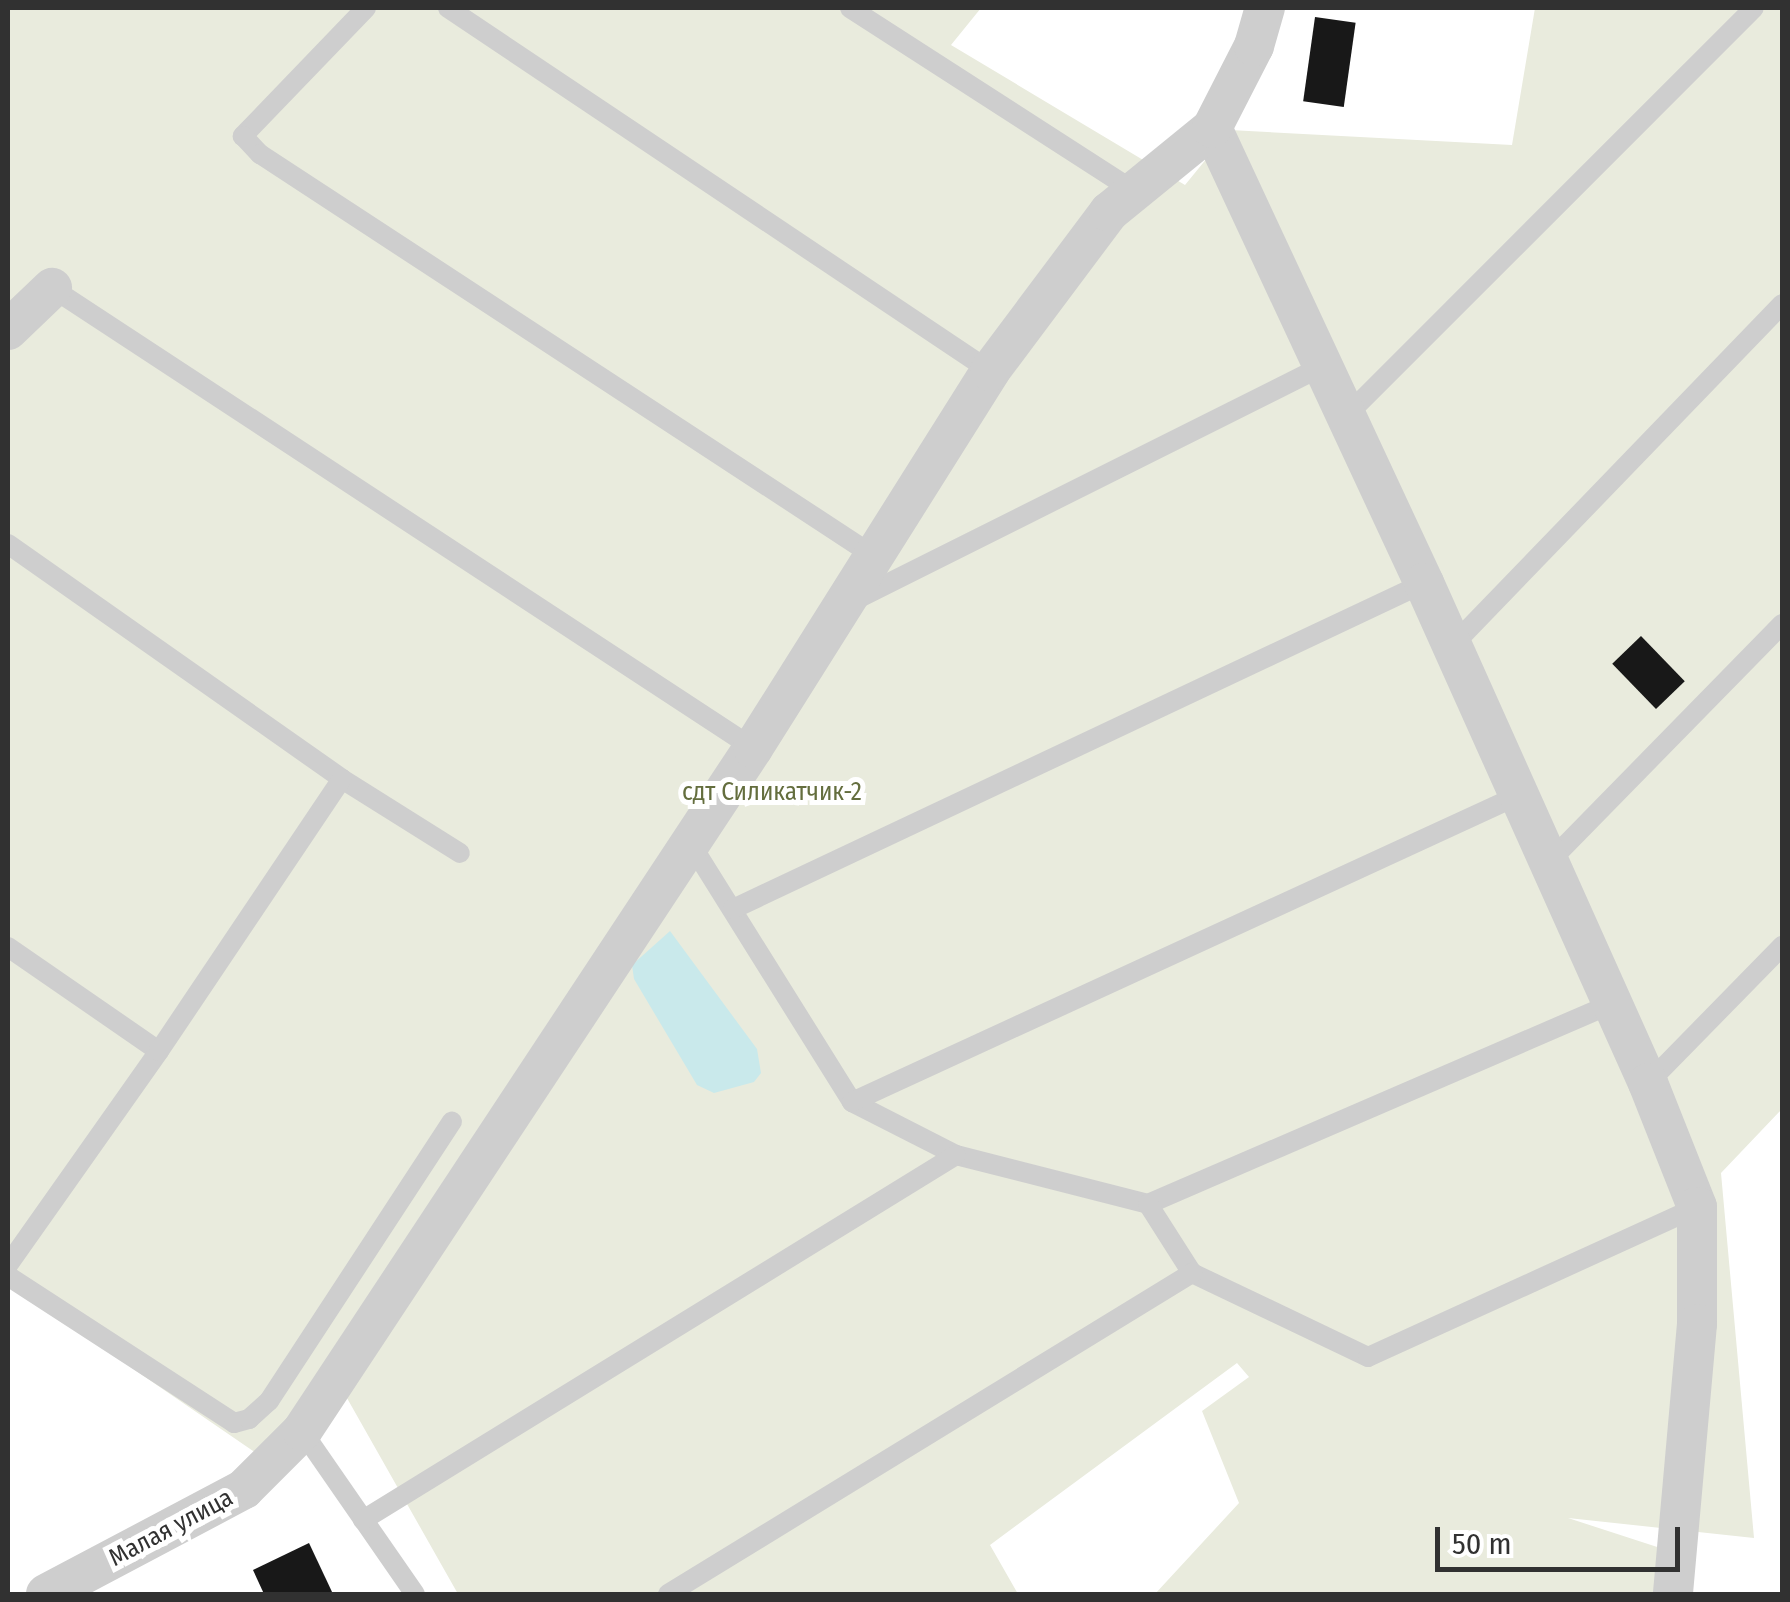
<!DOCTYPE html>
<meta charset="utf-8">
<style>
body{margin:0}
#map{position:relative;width:1790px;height:1602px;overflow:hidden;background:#fff;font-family:"Fira Sans Condensed",sans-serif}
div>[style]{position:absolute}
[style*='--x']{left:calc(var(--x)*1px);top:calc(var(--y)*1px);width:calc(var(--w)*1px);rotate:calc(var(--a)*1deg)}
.green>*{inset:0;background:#e9ebdd}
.water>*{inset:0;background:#c9e9eb}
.building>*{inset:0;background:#181818;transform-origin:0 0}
.lane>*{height:20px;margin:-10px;padding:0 10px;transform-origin:10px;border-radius:10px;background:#cecece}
.street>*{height:40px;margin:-20px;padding:0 20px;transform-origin:20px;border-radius:20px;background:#cecece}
span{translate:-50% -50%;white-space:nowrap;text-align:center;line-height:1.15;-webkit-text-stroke:10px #fff;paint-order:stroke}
.park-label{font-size:25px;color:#646e3e}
.street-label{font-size:25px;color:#313131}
.frame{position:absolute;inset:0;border:10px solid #313131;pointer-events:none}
.scale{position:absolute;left:1435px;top:1527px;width:245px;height:45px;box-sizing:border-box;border:5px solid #313131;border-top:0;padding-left:12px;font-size:30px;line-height:35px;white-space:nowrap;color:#313131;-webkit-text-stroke:8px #fff;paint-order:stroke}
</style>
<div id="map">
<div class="green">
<div style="clip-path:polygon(8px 8px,981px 8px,951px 45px,1185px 185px,1230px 130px,1512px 145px,1535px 8px,1782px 8px,1782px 1109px,1721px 1173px,1754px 1538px,1568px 1518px,1688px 1557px,1680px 1594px,1155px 1594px,1239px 1503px,1202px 1411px,1249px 1377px,1237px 1363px,990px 1545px,1018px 1594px,458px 1594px,339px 1384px,256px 1453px,8px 1283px)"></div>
</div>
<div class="water">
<div style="clip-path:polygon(670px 931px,757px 1049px,761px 1073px,754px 1082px,714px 1093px,697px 1085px,634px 979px,632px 965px)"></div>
</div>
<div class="building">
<div style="left:1315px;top:17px;width:41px;height:85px;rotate:8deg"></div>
<div style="left:1641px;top:636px;width:63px;height:40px;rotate:46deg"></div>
<div style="clip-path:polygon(309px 1543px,333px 1594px,264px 1594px,253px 1570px)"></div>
</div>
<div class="lane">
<div style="--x:366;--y:8;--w:178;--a:133.9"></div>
<div style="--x:243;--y:136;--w:25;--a:47"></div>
<div style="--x:260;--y:154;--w:734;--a:33.21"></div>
<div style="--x:448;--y:8;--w:652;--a:33.81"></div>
<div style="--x:850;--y:8;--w:341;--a:32.8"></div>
<div style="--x:52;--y:288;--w:838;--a:33.27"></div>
<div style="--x:1345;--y:417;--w:578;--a:-45"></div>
<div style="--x:8;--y:544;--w:408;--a:35.1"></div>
<div style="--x:342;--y:779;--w:139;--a:32.1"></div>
<div style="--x:853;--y:601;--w:523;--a:-26.57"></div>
<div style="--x:1452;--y:646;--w:475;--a:-46"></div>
<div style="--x:689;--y:841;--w:308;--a:58"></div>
<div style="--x:852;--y:1102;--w:117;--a:27"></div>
<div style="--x:956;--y:1155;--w:198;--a:14.3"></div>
<div style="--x:1148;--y:1204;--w:504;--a:-23.36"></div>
<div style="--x:1549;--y:862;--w:333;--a:-45.6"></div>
<div style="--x:733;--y:909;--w:764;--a:-25.26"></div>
<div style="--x:8;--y:947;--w:183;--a:34.6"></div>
<div style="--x:1648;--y:1083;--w:192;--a:-45.6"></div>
<div style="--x:852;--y:1102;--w:732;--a:-24.71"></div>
<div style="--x:1148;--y:1204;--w:82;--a:57.5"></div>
<div style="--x:1192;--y:1273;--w:195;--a:25.5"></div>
<div style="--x:1368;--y:1357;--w:362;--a:-24.5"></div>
<div style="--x:8;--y:1265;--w:262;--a:-54.8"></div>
<div style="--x:159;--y:1051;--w:328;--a:-56.1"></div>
<div style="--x:8;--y:1276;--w:270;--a:33"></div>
<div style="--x:234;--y:1423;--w:16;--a:-15"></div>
<div style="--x:249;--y:1419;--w:27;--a:-42"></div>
<div style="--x:269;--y:1401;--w:334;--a:-56.8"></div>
<div style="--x:302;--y:1431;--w:198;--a:55.3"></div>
<div style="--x:363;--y:1520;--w:696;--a:-31.61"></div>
<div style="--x:668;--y:1594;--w:615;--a:-31.49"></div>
</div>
<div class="street">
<div style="--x:1212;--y:128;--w:502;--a:65.02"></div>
<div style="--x:1424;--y:583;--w:548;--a:65.87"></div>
<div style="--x:1648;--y:1083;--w:133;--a:68.4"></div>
<div style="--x:1697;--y:1207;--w:117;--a:90"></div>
<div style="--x:1697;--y:1324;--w:271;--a:95.1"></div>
<div style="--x:8;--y:330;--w:61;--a:-43.7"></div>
<div style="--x:46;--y:1594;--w:224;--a:-27.9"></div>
<div style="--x:244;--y:1489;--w:82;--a:-45"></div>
<div style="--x:302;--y:1431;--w:818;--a:-56.56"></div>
<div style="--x:753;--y:748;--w:445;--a:-57.8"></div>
<div style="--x:990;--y:371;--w:199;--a:-53.2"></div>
<div style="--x:1109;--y:212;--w:133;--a:-39.2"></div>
<div style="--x:1212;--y:128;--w:92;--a:-62.9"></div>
<div style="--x:1254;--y:46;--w:40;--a:-74"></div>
</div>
<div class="park-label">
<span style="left:772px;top:792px">сдт Силикатчик-2</span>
</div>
<div class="street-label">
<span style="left:171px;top:1528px;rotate:-28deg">Малая улица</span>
</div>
<div class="frame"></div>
<div class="scale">50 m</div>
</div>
